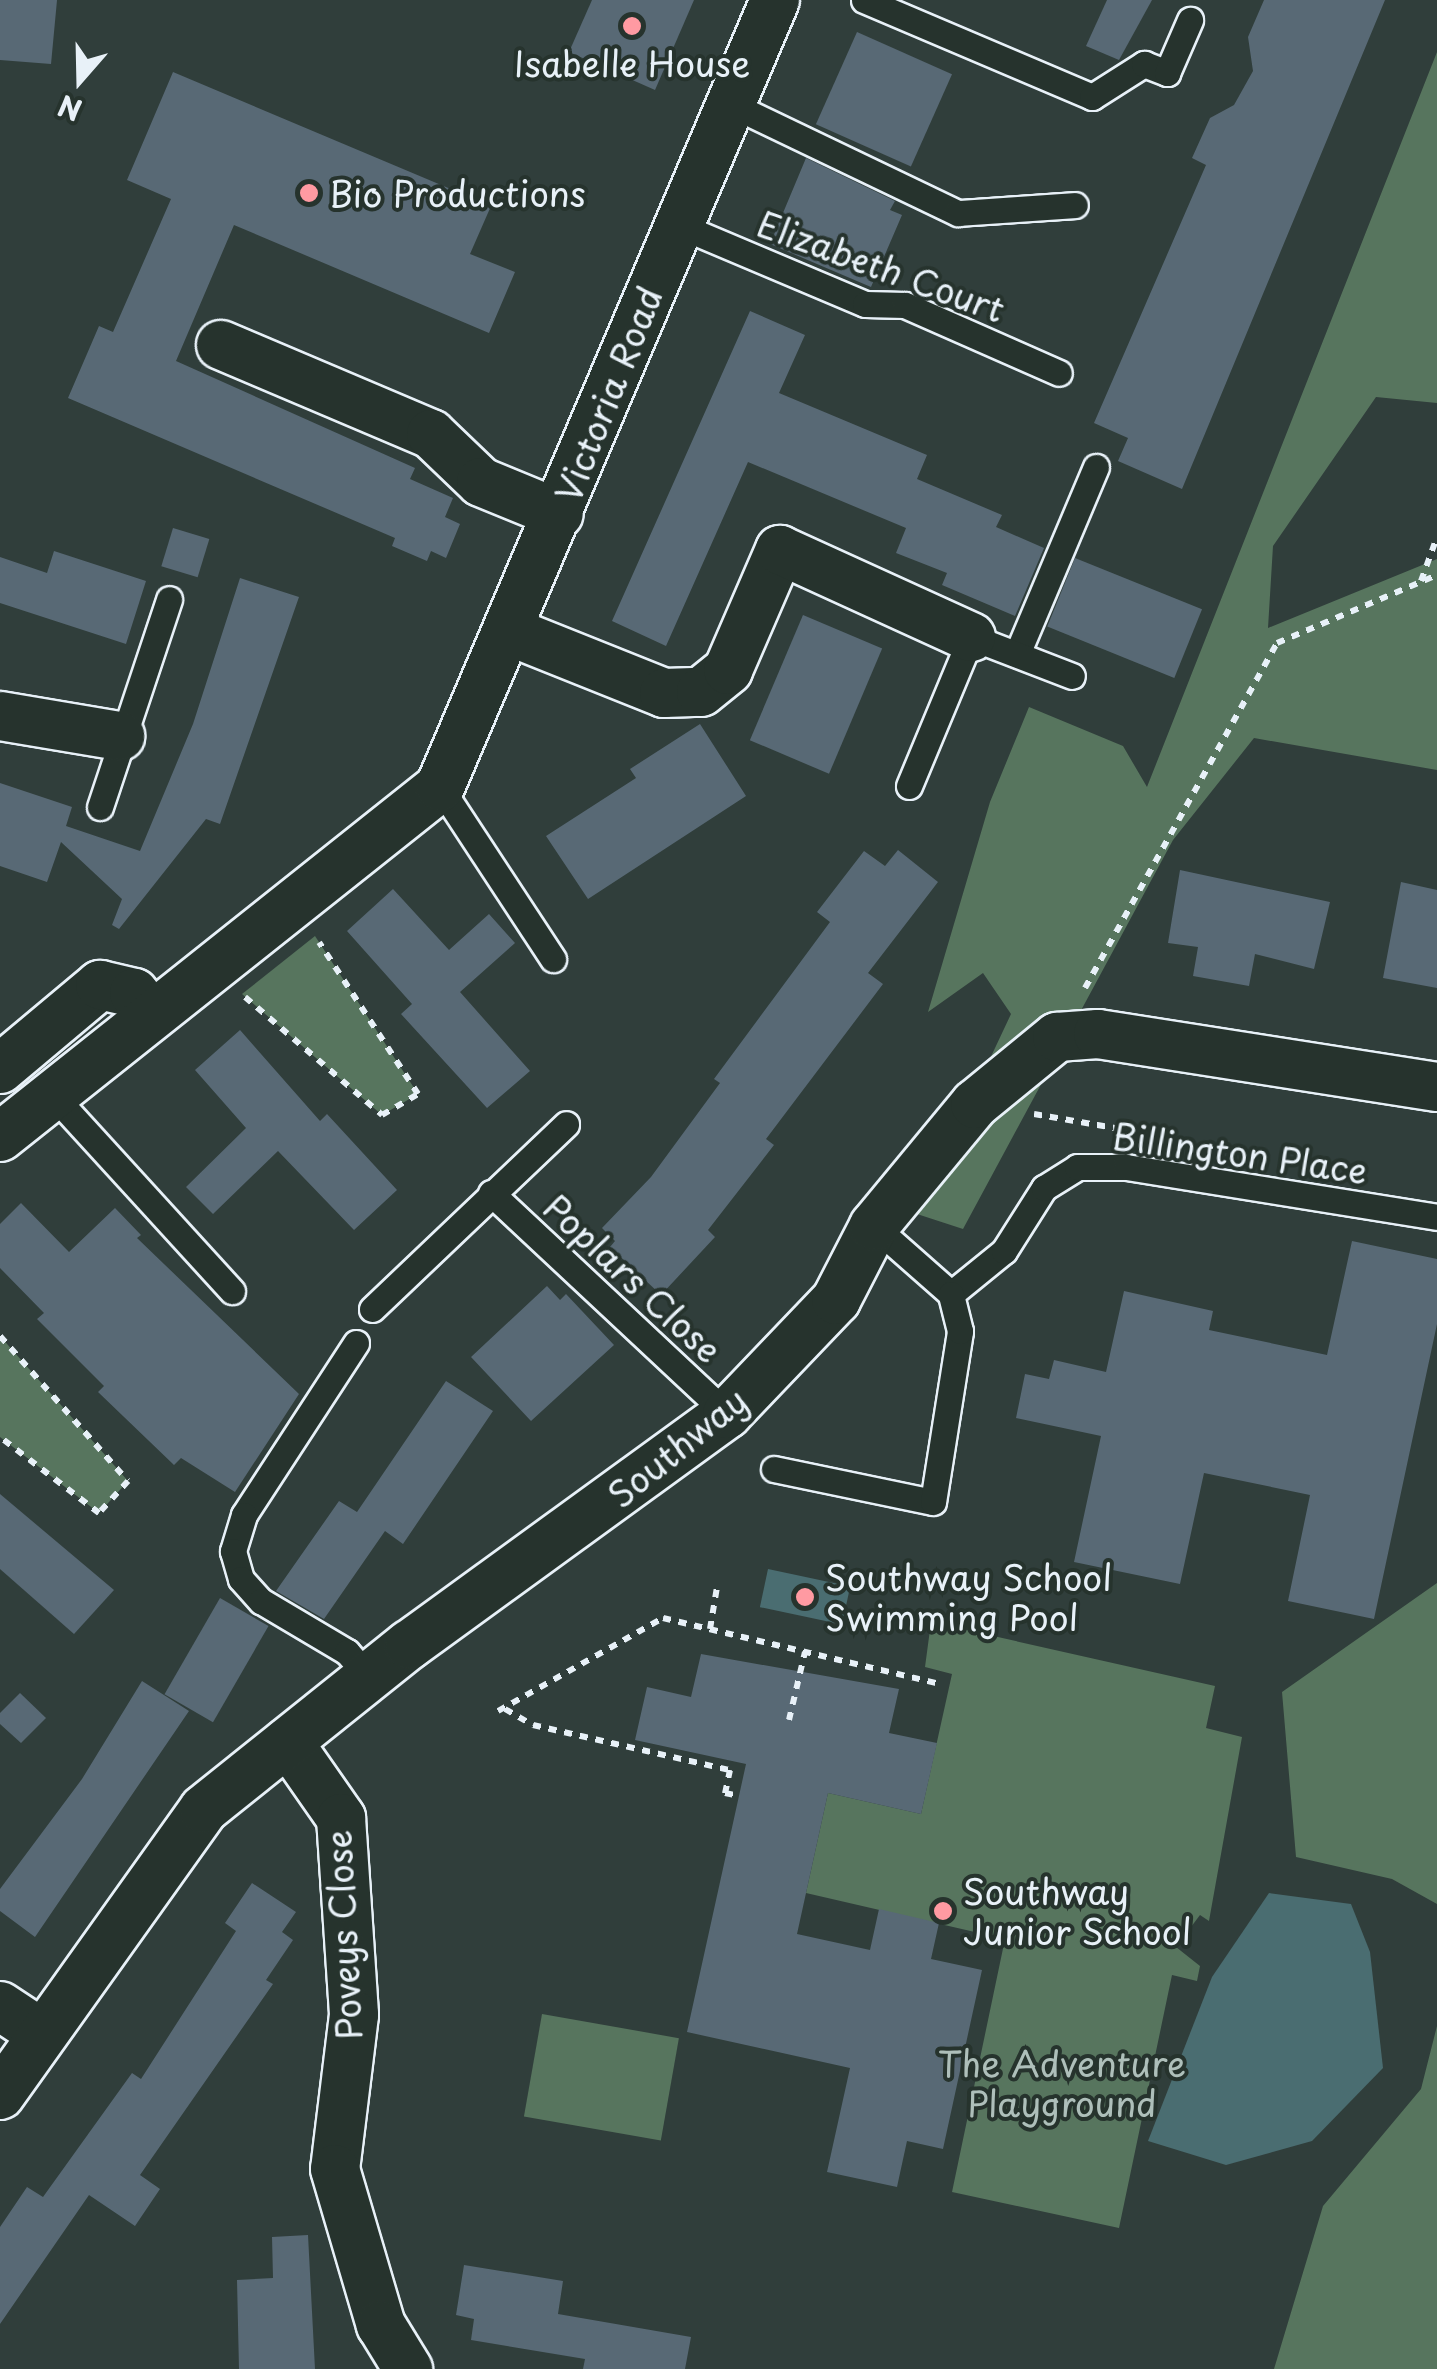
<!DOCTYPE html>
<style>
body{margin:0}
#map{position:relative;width:1437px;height:2369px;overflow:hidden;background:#303e3b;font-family:"Playpen Sans",sans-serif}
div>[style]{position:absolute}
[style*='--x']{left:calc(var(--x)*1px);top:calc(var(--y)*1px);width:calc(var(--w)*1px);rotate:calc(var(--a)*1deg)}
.green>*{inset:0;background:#57755e;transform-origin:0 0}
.water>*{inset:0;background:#4a6d71;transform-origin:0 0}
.building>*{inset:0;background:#586975;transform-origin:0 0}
.path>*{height:6px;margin-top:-3px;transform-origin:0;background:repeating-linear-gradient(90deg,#e8f1f8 0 8px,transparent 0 16px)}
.roads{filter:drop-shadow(2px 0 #e8f1f8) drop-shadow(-2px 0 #e8f1f8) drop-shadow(0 2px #e8f1f8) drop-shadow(0 -2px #e8f1f8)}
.lane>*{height:25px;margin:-12.5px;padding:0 12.5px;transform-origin:12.5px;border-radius:12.5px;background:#26332d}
.street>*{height:48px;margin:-24px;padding:0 24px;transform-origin:24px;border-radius:24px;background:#26332d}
.dots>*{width:28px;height:28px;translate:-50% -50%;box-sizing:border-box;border:5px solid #26332d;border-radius:50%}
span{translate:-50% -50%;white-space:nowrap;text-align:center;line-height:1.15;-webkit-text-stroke:8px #26332d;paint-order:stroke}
.poi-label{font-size:35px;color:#e8f1f8}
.left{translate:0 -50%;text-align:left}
.street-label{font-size:35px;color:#e8f1f8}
.park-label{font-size:35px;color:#aebfba}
.north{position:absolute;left:30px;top:30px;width:100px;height:100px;-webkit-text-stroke:8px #26332d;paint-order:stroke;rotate:200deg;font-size:28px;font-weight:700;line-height:40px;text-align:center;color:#e8f1f8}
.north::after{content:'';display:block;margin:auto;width:35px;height:45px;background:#e8f1f8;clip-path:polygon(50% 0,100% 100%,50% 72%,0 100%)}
</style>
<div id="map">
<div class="green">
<div style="clip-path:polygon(1437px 52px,1437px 403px,1376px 397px,1273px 546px,1268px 628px,1437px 559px,1437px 770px,1254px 738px,1173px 840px,963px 1229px,917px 1214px,1011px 1014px,983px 973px,928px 1012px,990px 802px,1029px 707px,1123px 746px,1147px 787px)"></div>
<div style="clip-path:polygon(315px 936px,418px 1094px,382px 1115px,242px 994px)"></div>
<div style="clip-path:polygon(0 1336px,128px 1481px,99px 1513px,0 1437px)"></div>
<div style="clip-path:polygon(1437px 1583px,1437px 1904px,1392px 1879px,1296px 1857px,1282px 1692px)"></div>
<div style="clip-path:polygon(931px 1622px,1215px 1686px,1206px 1728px,1242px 1737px,1209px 1921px,1200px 1915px,1176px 1947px,1200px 1966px,1197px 1981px,1172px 1975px,1119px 2228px,952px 2192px,1005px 1939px,806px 1893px,828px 1793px,921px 1814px,952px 1674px,925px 1667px)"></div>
<div style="left:542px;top:2014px;width:139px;height:104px;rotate:10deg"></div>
<div style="clip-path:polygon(1437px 2026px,1437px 2369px,1274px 2369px,1323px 2206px,1421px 2089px)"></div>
</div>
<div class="water">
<div style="left:768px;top:1569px;width:84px;height:39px;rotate:12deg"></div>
<div style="clip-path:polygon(1269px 1893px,1351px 1904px,1370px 1952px,1383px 2068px,1312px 2141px,1226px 2165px,1148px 2141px,1212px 1977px)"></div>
</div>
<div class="building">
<div style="clip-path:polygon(0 0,57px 0,51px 64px,0 60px)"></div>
<div style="clip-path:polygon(592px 0,694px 0,655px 90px,569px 52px)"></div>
<div style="clip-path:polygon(1107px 0,1152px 0,1119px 60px,1086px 46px)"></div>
<div style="clip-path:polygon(1264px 0,1385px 0,1182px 489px,1118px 461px,1128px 438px,1094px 423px,1206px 165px,1192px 158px,1210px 118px,1234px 105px,1253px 71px,1248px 37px)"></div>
<div style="left:857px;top:32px;width:104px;height:101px;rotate:24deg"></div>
<div style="clip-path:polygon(173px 72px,491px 206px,470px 254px,515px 272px,489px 333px,234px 225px,176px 361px,415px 468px,410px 479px,453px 498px,445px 517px,460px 524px,446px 558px,431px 551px,427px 561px,392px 546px,395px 538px,68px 398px,99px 326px,113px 332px,171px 199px,127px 180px)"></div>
<div style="clip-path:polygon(806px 158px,895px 201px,890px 210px,902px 215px,871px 287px,770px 244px)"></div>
<div style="clip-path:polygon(750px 311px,805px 335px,779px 393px,927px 455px,917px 479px,1002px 515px,996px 527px,1044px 548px,1015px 616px,942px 585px,947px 573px,896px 553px,906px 528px,748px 462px,666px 646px,612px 621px)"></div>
<div style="left:173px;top:528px;width:38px;height:40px;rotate:17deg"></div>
<div style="clip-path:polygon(54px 551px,146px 581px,126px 644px,0 603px,0 557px,47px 573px)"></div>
<div style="left:1075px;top:558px;width:137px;height:74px;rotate:22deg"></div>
<div style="clip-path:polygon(240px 578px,299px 597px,220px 824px,206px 819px,119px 929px,112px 925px,122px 899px,61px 842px,47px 882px,0 866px,0 783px,72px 807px,66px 826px,140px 851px,193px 724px)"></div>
<div style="left:803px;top:615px;width:86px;height:136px;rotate:23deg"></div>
<div style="clip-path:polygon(700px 724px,746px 796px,588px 899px,546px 836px,636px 778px,630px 769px)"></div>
<div style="clip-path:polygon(898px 850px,938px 882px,868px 973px,883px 984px,766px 1139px,774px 1145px,708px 1230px,715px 1237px,661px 1295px,610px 1247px,615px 1241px,602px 1228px,651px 1177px,720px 1083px,714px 1079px,830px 922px,817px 912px,864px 851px,885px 866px)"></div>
<div style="clip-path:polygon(1180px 870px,1330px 902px,1314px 969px,1255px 954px,1249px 986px,1193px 976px,1198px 947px,1168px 943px)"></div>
<div style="clip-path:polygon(1401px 882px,1437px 890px,1437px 988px,1383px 978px)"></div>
<div style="clip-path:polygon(393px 889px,449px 950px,489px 914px,515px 943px,460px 992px,530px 1071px,487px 1108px,401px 1014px,412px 1004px,347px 931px)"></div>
<div style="clip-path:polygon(240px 1030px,320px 1121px,327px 1114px,397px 1190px,354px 1230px,278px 1151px,213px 1214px,186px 1187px,246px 1128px,195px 1070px)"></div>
<div style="clip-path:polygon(21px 1203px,69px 1252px,115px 1208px,141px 1235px,137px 1238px,299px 1394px,235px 1492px,181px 1458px,174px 1465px,98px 1392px,104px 1386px,37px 1319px,44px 1313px,0 1268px,0 1224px)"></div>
<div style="clip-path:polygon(1352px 1241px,1437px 1259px,1437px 1324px,1374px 1619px,1288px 1601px,1310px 1495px,1204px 1473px,1180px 1584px,1074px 1562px,1101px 1436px,1016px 1418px,1025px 1374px,1049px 1379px,1054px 1360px,1106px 1372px,1124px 1291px,1213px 1311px,1209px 1330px,1327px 1355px)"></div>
<div style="clip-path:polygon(547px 1286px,560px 1300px,566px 1294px,614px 1345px,531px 1421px,471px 1357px)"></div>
<div style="clip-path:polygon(446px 1381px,493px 1411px,403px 1544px,385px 1531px,324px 1619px,276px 1591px,339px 1501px,357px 1512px)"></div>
<div style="clip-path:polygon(0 1494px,114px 1590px,74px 1634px,0 1569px)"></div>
<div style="left:220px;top:1598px;width:56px;height:111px;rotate:30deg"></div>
<div style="clip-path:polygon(701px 1654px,899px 1689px,889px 1733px,937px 1743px,921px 1814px,828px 1793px,797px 1934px,870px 1950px,879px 1909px,939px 1923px,931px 1959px,982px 1970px,943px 2149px,907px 2141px,897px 2187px,827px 2172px,850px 2068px,687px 2032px,746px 1764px,635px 1740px,647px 1687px,691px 1697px)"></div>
<div style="clip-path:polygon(142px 1681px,189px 1711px,35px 1937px,0 1911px,0 1889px,82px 1779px)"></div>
<div style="clip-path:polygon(20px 1693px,46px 1718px,21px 1743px,0 1724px,0 1713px)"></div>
<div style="clip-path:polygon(252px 1883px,296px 1912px,282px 1932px,293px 1940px,266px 1980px,273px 1984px,140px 2175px,160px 2189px,135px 2226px,89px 2195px,0 2324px,0 2227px,27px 2187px,43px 2197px,132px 2073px,141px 2079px,236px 1931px,225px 1923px)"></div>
<div style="clip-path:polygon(308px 2235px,315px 2369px,239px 2369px,237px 2280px,273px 2278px,272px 2237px)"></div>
<div style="clip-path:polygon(464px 2265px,563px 2281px,558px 2314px,691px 2337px,685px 2369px,583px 2369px,585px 2359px,471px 2340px,474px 2319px,456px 2315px)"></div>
</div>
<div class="path">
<div style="--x:1421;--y:581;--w:47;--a:-70"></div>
<div style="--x:1085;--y:988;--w:395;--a:-60.9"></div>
<div style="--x:1277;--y:643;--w:174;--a:-23"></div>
<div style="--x:245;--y:997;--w:181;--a:40.7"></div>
<div style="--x:382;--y:1115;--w:42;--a:-30.3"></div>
<div style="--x:418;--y:1094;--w:181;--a:-123.1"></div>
<div style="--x:1034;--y:1114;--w:82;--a:9.8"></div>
<div style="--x:0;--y:1336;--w:193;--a:48.6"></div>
<div style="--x:128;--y:1481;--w:43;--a:132.2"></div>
<div style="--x:99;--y:1513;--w:125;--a:-142.5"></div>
<div style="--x:710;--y:1629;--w:43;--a:-80.5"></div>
<div style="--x:505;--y:1709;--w:32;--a:30"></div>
<div style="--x:533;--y:1725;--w:202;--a:12.9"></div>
<div style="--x:730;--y:1770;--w:24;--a:102"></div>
<div style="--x:725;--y:1793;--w:14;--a:12"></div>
<div style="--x:498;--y:1711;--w:189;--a:-29.4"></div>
<div style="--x:663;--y:1618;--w:281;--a:13.4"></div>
<div style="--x:789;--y:1720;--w:70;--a:-76.8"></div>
</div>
<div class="roads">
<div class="lane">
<div style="--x:864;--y:0;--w:248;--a:23"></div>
<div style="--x:1092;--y:97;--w:62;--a:-32.4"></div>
<div style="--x:1144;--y:64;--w:25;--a:21"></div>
<div style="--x:1167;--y:73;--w:58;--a:-66.5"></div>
<div style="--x:730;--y:104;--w:253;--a:25.6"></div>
<div style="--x:958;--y:213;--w:117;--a:-3.9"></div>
<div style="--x:678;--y:225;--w:203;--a:22.9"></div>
<div style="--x:865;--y:304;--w:40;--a:1.4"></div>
<div style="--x:905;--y:305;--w:168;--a:23.8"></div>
<div style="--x:1017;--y:654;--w:203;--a:-67.1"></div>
<div style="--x:909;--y:786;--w:161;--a:-67.4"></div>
<div style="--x:971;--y:637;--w:108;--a:21.1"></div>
<div style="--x:440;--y:787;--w:206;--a:56.7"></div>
<div style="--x:100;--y:807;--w:219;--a:-71.6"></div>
<div style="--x:52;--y:1094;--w:267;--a:47.6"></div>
<div style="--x:491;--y:1193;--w:323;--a:43.1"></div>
<div style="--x:874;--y:1226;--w:103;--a:41.4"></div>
<div style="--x:951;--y:1294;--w:68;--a:-39.1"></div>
<div style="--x:1004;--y:1251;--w:75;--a:-57.6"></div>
<div style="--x:1044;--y:1188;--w:39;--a:-32"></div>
<div style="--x:1077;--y:1167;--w:49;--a:0"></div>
<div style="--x:1126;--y:1167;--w:315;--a:9.1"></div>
<div style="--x:372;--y:1309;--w:268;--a:-43.6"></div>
<div style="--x:356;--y:1343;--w:205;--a:123.1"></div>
<div style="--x:244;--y:1515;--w:38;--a:107"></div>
<div style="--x:233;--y:1551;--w:29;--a:74"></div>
<div style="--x:241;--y:1579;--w:30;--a:48"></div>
<div style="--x:261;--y:1601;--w:100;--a:30.7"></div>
<div style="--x:347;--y:1652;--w:33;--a:49"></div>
<div style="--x:774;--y:1469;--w:162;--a:11.7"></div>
<div style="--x:933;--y:1502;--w:173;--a:-81"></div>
<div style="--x:960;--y:1331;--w:38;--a:-104"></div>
</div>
<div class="street">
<div style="--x:221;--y:345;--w:228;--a:23"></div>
<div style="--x:431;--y:434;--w:69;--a:43.8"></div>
<div style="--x:481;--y:482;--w:84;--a:22.3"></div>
<div style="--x:509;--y:631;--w:167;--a:21.8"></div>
<div style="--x:664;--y:693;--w:37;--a:-2"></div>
<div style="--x:701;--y:692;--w:35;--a:-39"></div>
<div style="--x:728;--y:670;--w:131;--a:-66.6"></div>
<div style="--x:780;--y:550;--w:210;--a:24.5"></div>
<div style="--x:0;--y:716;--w:122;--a:9.5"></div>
<div style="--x:0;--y:1069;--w:131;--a:-40"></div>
<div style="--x:100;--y:985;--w:35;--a:13"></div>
<div style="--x:134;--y:993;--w:25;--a:50"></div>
<div style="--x:0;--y:1137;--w:562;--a:-38.5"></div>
<div style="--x:440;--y:787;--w:855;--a:-66.94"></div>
<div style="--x:288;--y:1742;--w:93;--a:55.1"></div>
<div style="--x:341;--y:1818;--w:197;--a:86.2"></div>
<div style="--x:354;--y:2015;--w:155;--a:97"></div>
<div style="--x:335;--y:2169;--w:163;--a:73.6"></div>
<div style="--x:381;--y:2325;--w:52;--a:58.5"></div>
<div style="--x:0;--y:2006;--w:49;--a:33.4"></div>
<div style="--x:0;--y:2095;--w:351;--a:-54.5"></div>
<div style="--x:204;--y:1809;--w:263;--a:-38.7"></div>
<div style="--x:409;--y:1645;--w:393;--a:-36"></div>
<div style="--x:727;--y:1414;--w:158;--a:-46.3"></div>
<div style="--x:836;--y:1300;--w:83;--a:-62.8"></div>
<div style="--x:874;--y:1226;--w:158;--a:-50.4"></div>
<div style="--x:975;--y:1104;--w:106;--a:-39.3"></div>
<div style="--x:1057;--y:1037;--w:41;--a:-4.2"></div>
<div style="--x:1098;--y:1034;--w:343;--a:8.9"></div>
</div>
</div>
<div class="dots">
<div style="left:632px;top:26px;background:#ff9aa2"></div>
<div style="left:309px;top:193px;background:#ff9aa2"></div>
<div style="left:805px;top:1597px;background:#ff9aa2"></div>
<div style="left:943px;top:1911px;background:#ff9aa2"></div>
</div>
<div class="poi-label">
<span style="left:632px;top:63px">Isabelle House</span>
<span class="left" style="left:329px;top:193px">Bio Productions</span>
<span class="left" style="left:825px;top:1597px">Southway School<br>Swimming Pool</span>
<span class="left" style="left:963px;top:1911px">Southway<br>Junior School</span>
</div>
<div class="street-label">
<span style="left:881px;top:266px;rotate:20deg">Elizabeth Court</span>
<span style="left:608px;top:394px;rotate:-68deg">Victoria Road</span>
<span style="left:1240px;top:1153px;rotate:8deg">Billington Place</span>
<span style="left:633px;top:1278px;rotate:43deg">Poplars Close</span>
<span style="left:677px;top:1447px;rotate:-39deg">Southway</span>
<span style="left:343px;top:1935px;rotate:-93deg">Poveys Close</span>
</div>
<div class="park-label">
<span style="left:1062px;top:2083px">The Adventure<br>Playground</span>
</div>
<div class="north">N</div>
</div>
